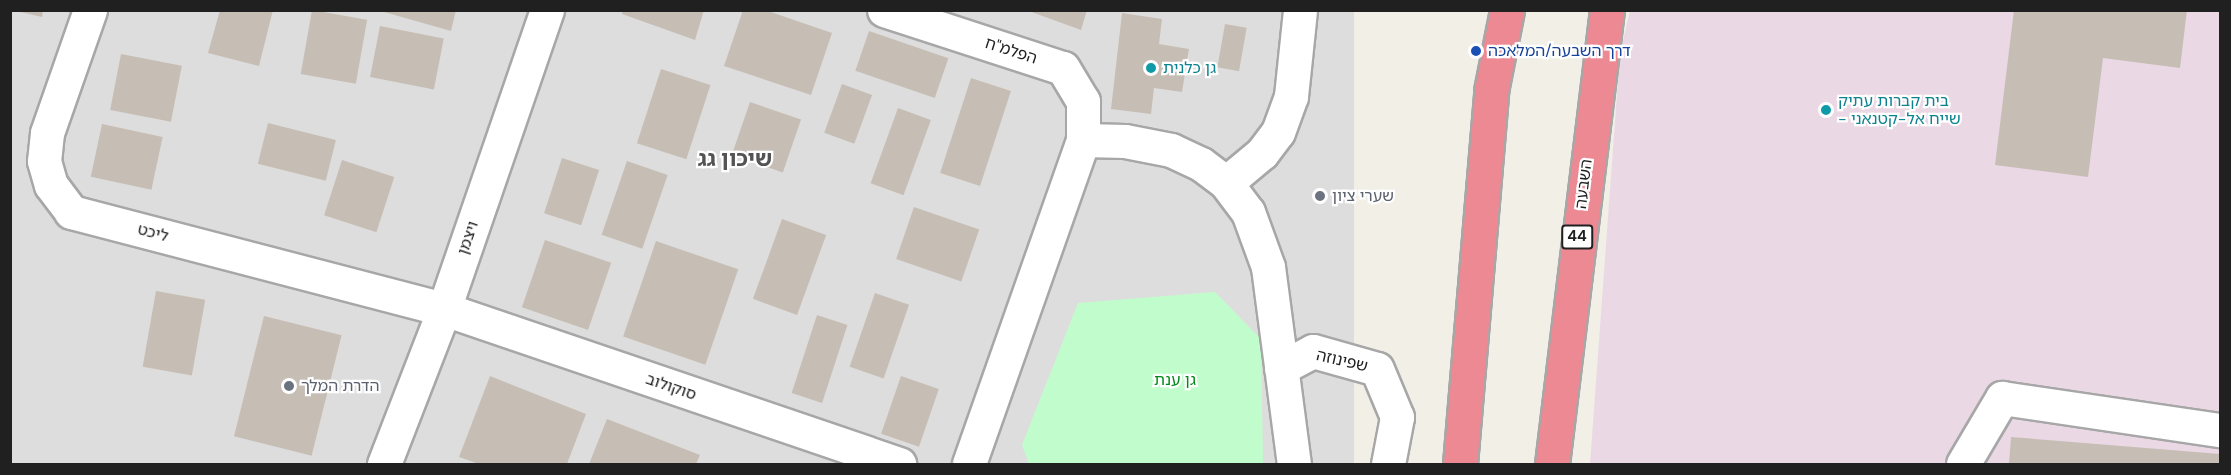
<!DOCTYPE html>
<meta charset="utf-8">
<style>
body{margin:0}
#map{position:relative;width:2231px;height:475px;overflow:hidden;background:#f1efe6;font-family:"DM Sans","Noto Sans Hebrew",sans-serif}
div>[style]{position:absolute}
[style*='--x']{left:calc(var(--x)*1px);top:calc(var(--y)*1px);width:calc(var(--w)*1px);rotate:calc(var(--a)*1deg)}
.residential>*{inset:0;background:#dedddd;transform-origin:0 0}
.industrial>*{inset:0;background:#ebd8e5}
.park>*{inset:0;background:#c1fdcc}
.building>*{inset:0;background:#c6beb5;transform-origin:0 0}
.roads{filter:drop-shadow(2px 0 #a7a7a7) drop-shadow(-2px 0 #a7a7a7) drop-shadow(0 2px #a7a7a7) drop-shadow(0 -2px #a7a7a7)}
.minor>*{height:33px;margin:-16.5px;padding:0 16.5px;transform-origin:16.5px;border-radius:16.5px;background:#fff}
.highway>*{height:33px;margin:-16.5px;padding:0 16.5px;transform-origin:16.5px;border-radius:16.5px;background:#ed8992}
.dots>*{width:16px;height:16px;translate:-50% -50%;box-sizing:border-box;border:3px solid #fff;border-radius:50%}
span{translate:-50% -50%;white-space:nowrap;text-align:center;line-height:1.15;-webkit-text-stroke:4.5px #fff;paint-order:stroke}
.shield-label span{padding:2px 4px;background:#fff;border:2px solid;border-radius:4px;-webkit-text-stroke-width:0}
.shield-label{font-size:15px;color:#202020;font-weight:700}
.street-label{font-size:16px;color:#202020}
.transit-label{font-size:16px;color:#164399}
.left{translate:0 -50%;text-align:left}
.culture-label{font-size:16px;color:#0d838f}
.worship-label{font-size:16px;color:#5b616d}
.park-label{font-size:16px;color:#04891b}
.district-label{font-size:22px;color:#535353;font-weight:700}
.frame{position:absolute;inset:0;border:12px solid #202020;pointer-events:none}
</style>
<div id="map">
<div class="residential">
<div style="left:10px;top:11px;width:1344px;height:453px"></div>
</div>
<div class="industrial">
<div style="clip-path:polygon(1630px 11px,2220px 11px,2220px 464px,1590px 464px,1620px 53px)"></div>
</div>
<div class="park">
<div style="clip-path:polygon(1215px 292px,1261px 339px,1263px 464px,1029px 464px,1022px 445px,1078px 303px)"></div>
</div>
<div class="building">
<div style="clip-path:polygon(12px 10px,43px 10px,42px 17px)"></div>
<div style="clip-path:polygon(220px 10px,273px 10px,259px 66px,208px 53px)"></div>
<div style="left:312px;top:10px;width:56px;height:65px;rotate:10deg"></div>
<div style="clip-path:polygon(377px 10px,456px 10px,451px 31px)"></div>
<div style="clip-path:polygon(623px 10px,704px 10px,695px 40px,622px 14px)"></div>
<div style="clip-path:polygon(743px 10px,765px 10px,832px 33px,811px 95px,724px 66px)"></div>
<div style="clip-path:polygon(1026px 10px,1087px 10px,1081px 30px)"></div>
<div style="clip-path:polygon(2014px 10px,2187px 10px,2180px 68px,2103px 58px,2088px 177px,1995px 165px)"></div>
<div style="clip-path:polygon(1122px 13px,1162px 19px,1159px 44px,1189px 49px,1182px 92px,1154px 88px,1151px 114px,1111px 109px)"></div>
<div style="left:1225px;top:24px;width:22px;height:44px;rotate:10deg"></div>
<div style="left:380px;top:26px;width:65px;height:52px;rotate:11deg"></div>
<div style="left:869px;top:31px;width:84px;height:42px;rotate:19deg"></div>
<div style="left:121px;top:54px;width:62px;height:57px;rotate:11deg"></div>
<div style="left:661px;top:69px;width:52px;height:78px;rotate:18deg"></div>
<div style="left:971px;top:78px;width:42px;height:100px;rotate:18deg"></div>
<div style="left:842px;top:84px;width:32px;height:52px;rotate:20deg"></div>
<div style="left:750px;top:102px;width:54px;height:56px;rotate:19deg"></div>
<div style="left:898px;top:108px;width:35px;height:80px;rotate:20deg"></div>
<div style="left:268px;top:123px;width:70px;height:42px;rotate:14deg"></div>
<div style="left:102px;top:124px;width:62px;height:54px;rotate:12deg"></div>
<div style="left:562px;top:158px;width:39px;height:58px;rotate:18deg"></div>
<div style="left:342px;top:160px;width:55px;height:58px;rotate:18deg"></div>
<div style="left:627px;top:161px;width:43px;height:78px;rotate:19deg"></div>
<div style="left:914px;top:207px;width:69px;height:55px;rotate:19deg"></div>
<div style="left:782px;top:219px;width:47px;height:85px;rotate:20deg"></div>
<div style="left:545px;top:240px;width:70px;height:71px;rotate:19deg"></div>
<div style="left:656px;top:241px;width:87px;height:101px;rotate:19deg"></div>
<div style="left:156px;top:291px;width:50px;height:77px;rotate:10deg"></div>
<div style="left:875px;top:293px;width:36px;height:78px;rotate:19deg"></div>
<div style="left:817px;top:315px;width:32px;height:82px;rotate:18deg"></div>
<div style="left:264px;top:316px;width:80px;height:124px;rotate:14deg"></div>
<div style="clip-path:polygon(490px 376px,586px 414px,567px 464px,479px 464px,459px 457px)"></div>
<div style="left:901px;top:376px;width:40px;height:61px;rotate:19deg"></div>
<div style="clip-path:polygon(607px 419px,700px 455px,696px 464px,589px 464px)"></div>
<div style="clip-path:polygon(2011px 437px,2220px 454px,2220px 464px,2009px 464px)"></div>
</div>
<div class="roads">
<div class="minor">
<div style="--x:90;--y:10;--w:130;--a:109.3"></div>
<div style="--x:47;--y:133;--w:28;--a:96"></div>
<div style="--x:44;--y:161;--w:25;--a:74"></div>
<div style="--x:51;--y:185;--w:34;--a:53"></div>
<div style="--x:71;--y:212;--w:385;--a:14.6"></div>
<div style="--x:444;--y:309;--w:481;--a:18.8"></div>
<div style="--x:884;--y:10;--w:188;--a:18"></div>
<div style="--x:1063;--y:68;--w:39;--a:59"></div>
<div style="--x:1083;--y:101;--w:39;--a:90"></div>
<div style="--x:1083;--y:140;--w:343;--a:109.4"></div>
<div style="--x:1083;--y:140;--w:42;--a:1.4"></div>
<div style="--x:1125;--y:141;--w:47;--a:11.1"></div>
<div style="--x:1171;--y:150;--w:33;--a:25"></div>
<div style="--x:1201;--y:164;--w:31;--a:37"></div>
<div style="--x:1226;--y:183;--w:47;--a:-39.8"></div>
<div style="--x:1262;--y:153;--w:26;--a:-53"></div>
<div style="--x:1278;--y:132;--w:38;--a:-70"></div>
<div style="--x:1291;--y:96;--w:86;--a:-84"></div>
<div style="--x:1226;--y:183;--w:36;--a:53"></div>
<div style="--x:1248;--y:212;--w:59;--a:70"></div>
<div style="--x:1268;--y:267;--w:199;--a:82.5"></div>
<div style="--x:1281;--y:368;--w:36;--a:-28"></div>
<div style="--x:1313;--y:351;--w:66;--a:15.7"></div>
<div style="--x:1377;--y:369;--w:52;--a:67.4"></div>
<div style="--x:1397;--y:417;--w:48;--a:100.8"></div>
<div style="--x:384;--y:464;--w:166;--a:-68.8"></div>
<div style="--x:444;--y:309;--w:316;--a:-71"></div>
<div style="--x:1963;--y:464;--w:77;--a:-59.4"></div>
<div style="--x:2002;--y:398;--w:220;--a:8.4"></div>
</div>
<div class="highway">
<div style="--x:1460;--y:464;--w:374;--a:-85.2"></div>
<div style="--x:1491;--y:91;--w:83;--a:-78.8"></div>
<div style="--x:1552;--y:464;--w:457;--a:-83.1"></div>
</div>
</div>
<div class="dots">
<div style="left:1476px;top:51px;background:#1a4fb4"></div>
<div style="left:1151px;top:68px;background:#0f9aa8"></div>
<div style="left:1826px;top:110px;background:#0f9aa8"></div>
<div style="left:1320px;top:196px;background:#6b7280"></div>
<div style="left:289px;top:386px;background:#6b7280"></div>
</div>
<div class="shield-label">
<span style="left:1577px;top:237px">44</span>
</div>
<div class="street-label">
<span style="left:1011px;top:51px;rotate:18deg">הפלמ"ח</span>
<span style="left:1584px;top:184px;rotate:-83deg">השבעה</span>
<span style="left:153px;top:233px;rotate:15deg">ליכט</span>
<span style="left:468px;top:238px;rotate:-71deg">ויצמן</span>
<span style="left:1342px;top:361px;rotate:13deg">שפינוזה</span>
<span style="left:671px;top:387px;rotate:19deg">סוקולוב</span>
</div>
<div class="transit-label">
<span class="left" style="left:1488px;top:51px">דרך השבעה/המלאכה</span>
</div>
<div class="culture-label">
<span class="left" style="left:1163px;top:68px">גן כלנית</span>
<span class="left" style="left:1838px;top:110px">בית קברות עתיק<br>- שייח אל-קטנאני</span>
</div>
<div class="worship-label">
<span class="left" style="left:1332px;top:196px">שערי ציון</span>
<span class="left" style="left:301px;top:386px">הדרת המלך</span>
</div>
<div class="park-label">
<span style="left:1175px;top:380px">גן ענת</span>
</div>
<div class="district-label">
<span style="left:735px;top:159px">שיכון גג</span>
</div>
<div class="frame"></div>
</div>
